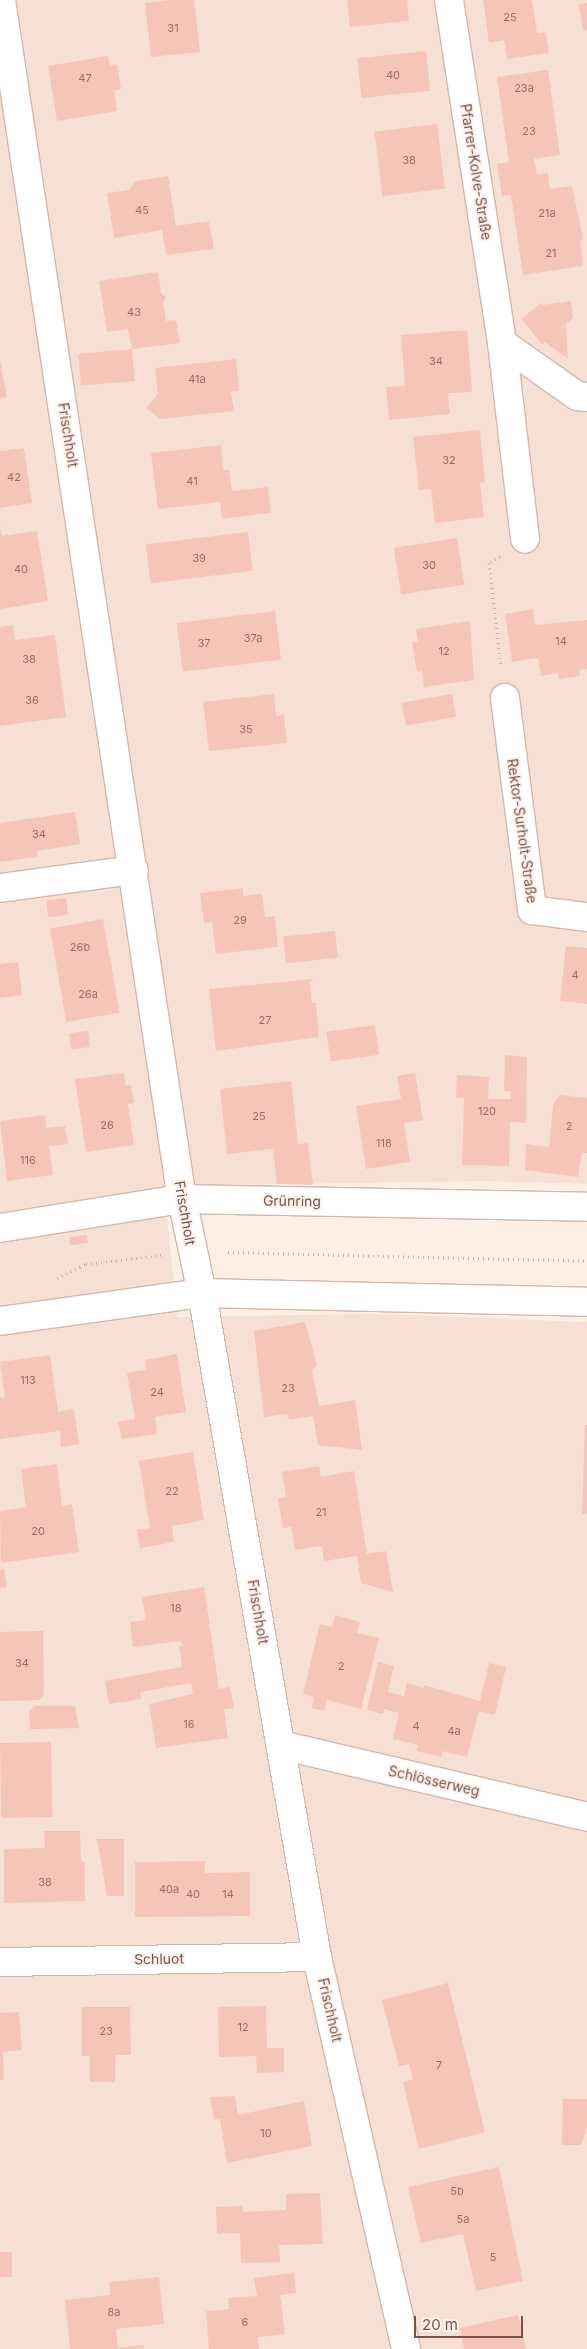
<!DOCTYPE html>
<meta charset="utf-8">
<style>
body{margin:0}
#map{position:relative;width:587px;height:2349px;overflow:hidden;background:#feefe5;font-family:Inter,sans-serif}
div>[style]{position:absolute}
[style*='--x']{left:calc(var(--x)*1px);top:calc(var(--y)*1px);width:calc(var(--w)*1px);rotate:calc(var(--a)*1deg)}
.residential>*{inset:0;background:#f6dfd3}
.building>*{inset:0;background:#f6c5ba;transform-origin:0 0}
.path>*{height:3px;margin-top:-1.5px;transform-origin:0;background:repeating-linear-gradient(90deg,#dba89d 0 1px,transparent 0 5px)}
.roads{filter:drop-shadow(1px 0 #d4b6ac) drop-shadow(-1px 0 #d4b6ac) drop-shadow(0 1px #d4b6ac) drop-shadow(0 -1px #d4b6ac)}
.minor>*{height:28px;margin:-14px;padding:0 14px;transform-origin:14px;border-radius:14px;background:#fff}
span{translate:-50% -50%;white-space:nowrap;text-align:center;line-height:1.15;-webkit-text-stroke:4.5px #fff4ed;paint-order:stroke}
.number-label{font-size:11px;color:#996c64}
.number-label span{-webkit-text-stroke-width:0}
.street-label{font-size:14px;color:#7a4f47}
.scale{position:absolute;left:414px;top:2316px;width:109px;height:22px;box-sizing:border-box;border:2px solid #7a4f47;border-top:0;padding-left:6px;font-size:15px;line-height:18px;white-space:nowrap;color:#7a4f47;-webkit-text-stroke:4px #fff4ed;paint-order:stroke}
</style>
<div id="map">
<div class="residential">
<div style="clip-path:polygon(0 0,587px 0,587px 1184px,481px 1181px,164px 1186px,177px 1317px,377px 1314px,587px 1322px,587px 2349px,0 2349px)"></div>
</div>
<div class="building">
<div style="clip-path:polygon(173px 0,194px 0,200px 52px,151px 57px,145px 3px)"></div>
<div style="clip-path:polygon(347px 0,407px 0,409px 21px,350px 27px)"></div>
<div style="clip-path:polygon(483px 0,532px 0,537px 34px,546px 32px,549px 53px,507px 59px,504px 40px,489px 43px)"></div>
<div style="clip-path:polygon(587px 3px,587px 30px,583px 31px,579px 4px)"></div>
<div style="left:426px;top:51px;width:40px;height:69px;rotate:84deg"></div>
<div style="clip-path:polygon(108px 56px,110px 66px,117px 64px,121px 89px,114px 91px,117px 111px,57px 121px,48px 66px)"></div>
<div style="clip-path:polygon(548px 70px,560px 155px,534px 159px,537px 174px,548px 173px,550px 189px,572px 186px,583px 239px,580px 240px,583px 266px,523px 275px,511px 195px,502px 196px,497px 164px,509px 162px,497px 77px)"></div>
<div style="left:437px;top:124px;width:65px;height:63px;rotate:83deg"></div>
<div style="clip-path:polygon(168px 176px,176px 226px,209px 221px,214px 249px,166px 255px,162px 230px,114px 238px,107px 193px,129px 190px,136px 181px)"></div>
<div style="clip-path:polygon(158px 272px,161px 293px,166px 297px,163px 302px,166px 321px,176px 320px,180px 343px,132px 349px,128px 329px,107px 332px,99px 281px)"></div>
<div style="clip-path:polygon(571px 301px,573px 318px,553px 335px,566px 325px,568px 359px,545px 342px,542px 344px,521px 319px,541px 303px,543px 305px)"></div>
<div style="clip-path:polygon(467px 330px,472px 392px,448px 393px,450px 414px,389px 420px,386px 387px,405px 386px,401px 335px)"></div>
<div style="left:132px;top:349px;width:32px;height:54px;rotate:85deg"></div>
<div style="clip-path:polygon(236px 359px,239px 391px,231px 392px,234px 411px,160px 419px,146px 408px,158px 394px,155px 368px)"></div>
<div style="clip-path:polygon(0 360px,7px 397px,0 398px)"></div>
<div style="clip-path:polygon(480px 430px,485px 482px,480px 483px,484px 517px,435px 523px,431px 489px,419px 490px,413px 437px)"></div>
<div style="clip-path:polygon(221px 445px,223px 470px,229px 470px,232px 491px,268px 487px,271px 513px,222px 519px,220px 502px,158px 509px,151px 453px)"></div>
<div style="clip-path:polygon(24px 448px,32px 503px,0 508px,0 451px)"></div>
<div style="clip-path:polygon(0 527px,2px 536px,37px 531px,48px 601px,0 609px)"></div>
<div style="left:248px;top:532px;width:39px;height:103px;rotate:83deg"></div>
<div style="left:457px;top:538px;width:47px;height:64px;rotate:81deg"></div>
<div style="clip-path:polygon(533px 609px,535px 625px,587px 620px,587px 669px,579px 670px,580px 676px,559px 679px,558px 673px,541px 676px,538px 658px,512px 662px,505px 614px)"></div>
<div style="left:275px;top:611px;width:49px;height:99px;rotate:83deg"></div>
<div style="clip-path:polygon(470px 621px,474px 680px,424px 687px,422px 671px,417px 672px,412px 642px,418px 642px,416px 629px)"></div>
<div style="clip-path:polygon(13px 625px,15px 640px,55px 635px,66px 717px,0 726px,0 627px)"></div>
<div style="clip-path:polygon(274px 694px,276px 716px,284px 715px,287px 743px,209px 751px,203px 702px)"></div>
<div style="left:452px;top:694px;width:23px;height:51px;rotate:80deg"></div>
<div style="clip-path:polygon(75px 812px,80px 844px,37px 851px,37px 857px,0 862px,0 823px)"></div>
<div style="clip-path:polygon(243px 888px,243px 896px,262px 894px,265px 917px,275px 916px,278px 947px,216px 954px,212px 922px,204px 923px,200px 893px)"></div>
<div style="left:66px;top:898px;width:17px;height:20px;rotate:83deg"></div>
<div style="left:103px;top:919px;width:95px;height:54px;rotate:80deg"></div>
<div style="left:335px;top:931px;width:27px;height:52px;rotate:84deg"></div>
<div style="clip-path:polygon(566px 946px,587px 948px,587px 1004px,560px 1001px)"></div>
<div style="clip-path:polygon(18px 962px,22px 995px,0 998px,0 964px)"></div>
<div style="clip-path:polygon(313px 979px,310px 982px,312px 1003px,316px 1003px,319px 1037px,216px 1051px,209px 989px)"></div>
<div style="left:375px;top:1025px;width:30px;height:49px;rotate:82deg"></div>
<div style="left:88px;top:1031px;width:16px;height:19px;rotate:83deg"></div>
<div style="clip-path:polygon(505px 1055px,527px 1057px,526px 1123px,510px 1122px,509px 1166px,462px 1165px,464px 1098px,456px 1098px,457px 1075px,489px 1077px,488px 1099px,511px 1099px,511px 1091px,504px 1091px)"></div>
<div style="clip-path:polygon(124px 1073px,126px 1086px,131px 1085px,134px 1103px,128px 1104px,134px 1145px,86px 1152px,75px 1079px)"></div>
<div style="clip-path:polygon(415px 1073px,423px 1120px,404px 1123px,410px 1162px,366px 1169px,356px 1106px,401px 1099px,397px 1076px)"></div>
<div style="clip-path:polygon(291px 1081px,298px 1144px,308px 1143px,313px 1185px,277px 1184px,273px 1149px,227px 1154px,220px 1089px)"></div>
<div style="clip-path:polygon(560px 1095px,587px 1098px,587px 1153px,582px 1153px,578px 1177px,525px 1170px,526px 1144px,549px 1147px,553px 1105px)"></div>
<div style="clip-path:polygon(45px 1115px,46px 1128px,65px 1126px,68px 1144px,49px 1146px,53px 1175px,7px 1181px,0 1121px)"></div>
<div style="left:87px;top:1235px;width:8px;height:18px;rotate:83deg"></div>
<div style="clip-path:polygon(305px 1322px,317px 1365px,312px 1370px,319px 1406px,355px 1400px,362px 1450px,318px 1445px,313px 1416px,289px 1420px,287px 1414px,264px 1417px,254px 1331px)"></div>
<div style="clip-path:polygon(177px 1354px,186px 1412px,155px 1417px,157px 1434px,122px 1439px,118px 1422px,135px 1419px,127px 1373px,146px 1370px,145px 1360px)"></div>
<div style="clip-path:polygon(50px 1355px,58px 1412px,74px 1409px,79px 1444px,61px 1447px,60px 1431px,0 1439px,0 1398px,5px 1397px,0 1362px)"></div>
<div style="clip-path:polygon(585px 1425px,587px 1425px,587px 1514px,582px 1514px)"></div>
<div style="clip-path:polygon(193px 1452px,204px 1520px,172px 1526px,174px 1542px,140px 1548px,137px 1530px,150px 1528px,139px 1461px)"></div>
<div style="clip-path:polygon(57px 1464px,62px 1506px,72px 1504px,79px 1552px,1px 1563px,0 1511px,26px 1507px,21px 1469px)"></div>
<div style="clip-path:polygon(319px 1466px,321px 1477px,354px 1471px,367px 1554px,386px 1551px,393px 1592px,361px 1583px,357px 1556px,324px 1561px,322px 1546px,295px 1550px,291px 1527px,283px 1528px,278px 1498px,286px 1497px,282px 1472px)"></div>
<div style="clip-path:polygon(4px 1569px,7px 1587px,0 1588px,0 1570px)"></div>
<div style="clip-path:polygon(204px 1587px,219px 1689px,230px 1687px,234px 1708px,224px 1709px,228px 1738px,156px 1748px,149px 1704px,193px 1694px,191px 1683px,140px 1692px,141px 1699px,109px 1704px,105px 1681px,182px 1667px,179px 1646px,183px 1646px,181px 1641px,133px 1647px,130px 1622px,146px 1620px,142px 1597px)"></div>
<div style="clip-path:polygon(335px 1615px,360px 1622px,357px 1633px,379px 1638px,361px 1709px,327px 1700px,324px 1711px,312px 1708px,314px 1697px,303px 1694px,320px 1624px,332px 1627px)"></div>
<div style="clip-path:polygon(43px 1631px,44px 1694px,39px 1700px,0 1701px,0 1632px)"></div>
<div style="clip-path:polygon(378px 1662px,394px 1666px,388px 1692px,404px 1696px,407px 1683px,424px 1688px,424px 1685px,480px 1701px,489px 1663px,506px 1667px,495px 1715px,479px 1711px,467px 1757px,442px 1751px,442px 1757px,416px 1751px,418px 1745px,393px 1739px,399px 1713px,384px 1709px,383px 1714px,367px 1710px)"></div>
<div style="clip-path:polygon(34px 1706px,75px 1706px,79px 1728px,30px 1729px,29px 1712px)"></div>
<div style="left:51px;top:1742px;width:75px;height:51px;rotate:89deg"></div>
<div style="clip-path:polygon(44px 1831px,80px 1831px,81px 1860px,85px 1863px,85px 1901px,4px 1903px,4px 1849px,45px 1848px)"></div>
<div style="clip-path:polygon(97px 1839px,124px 1839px,124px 1896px,107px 1896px)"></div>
<div style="clip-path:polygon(205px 1861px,205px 1873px,250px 1872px,250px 1916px,135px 1917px,135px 1862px)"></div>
<div style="clip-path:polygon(448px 1983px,485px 2132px,419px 2149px,403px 2082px,413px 2079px,409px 2064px,399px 2066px,382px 2000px)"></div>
<div style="clip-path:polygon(266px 2006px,267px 2048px,284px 2048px,284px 2072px,257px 2073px,256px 2056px,219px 2057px,218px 2007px)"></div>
<div style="clip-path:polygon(82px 2007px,130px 2007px,131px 2055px,115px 2055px,115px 2082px,90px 2082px,90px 2056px,82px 2056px)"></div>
<div style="clip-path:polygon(19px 2012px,22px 2050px,3px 2052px,4px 2079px,0 2080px,0 2013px)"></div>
<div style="clip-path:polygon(235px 2096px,238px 2115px,304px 2101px,312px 2146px,227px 2163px,220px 2119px,214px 2120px,210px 2097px)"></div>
<div style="clip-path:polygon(563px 2099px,587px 2099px,587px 2128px,581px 2145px,562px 2145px)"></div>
<div style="clip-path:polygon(499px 2167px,523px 2281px,476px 2291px,463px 2234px,421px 2243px,408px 2187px)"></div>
<div style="clip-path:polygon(320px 2193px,323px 2244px,279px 2245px,280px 2262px,241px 2263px,240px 2233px,217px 2234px,216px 2207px,243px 2206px,243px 2212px,286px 2210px,286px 2194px)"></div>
<div style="left:0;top:2252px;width:12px;height:25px"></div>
<div style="clip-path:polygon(294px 2273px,296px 2293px,280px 2295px,285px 2334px,258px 2337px,259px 2349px,209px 2349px,206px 2311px,229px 2309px,228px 2298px,257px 2296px,254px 2278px)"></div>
<div style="clip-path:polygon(159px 2277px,164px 2324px,116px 2329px,118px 2348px,144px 2345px,144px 2349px,70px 2349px,65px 2300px,110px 2295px,109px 2282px)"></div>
<div style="clip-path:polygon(518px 2315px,526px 2349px,464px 2349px,460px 2328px)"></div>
</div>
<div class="path">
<div style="--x:500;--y:556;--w:13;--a:148"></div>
<div style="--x:489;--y:563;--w:104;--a:83.4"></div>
<div style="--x:228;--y:1252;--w:359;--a:1.4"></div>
<div style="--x:57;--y:1278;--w:32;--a:-26"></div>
<div style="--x:86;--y:1264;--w:77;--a:-6.8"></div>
</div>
<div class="roads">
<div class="minor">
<div style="--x:1;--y:0;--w:1213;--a:81.42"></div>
<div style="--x:182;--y:1199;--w:96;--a:78"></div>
<div style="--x:202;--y:1293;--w:674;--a:80.17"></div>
<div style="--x:317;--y:1957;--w:402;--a:77.2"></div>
<div style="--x:449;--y:0;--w:347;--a:81.2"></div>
<div style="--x:502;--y:343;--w:92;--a:35.2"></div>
<div style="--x:577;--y:396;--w:10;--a:6"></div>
<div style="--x:502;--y:343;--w:197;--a:83.3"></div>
<div style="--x:505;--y:698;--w:214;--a:82.7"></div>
<div style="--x:532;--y:910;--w:55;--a:7.3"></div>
<div style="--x:0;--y:888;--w:135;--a:-7.7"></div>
<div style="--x:0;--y:1228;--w:184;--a:-9.1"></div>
<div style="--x:182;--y:1199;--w:405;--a:1.1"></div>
<div style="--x:0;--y:1321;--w:204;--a:-7.9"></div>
<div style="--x:202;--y:1293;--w:385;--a:1.3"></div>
<div style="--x:281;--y:1745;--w:314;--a:13.2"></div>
<div style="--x:0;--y:1962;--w:317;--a:-0.9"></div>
</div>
</div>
<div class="number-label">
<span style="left:510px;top:17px">25</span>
<span style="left:173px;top:28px">31</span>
<span style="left:393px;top:75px">40</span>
<span style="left:85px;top:78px">47</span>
<span style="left:524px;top:88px">23a</span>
<span style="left:529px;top:131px">23</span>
<span style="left:409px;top:160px">38</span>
<span style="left:142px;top:210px">45</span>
<span style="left:547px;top:213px">21a</span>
<span style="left:551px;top:253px">21</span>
<span style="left:134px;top:312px">43</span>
<span style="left:436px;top:361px">34</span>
<span style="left:197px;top:379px">41a</span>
<span style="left:449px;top:460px">32</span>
<span style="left:14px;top:477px">42</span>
<span style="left:192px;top:481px">41</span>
<span style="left:199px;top:558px">39</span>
<span style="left:429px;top:565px">30</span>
<span style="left:21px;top:569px">40</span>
<span style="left:253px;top:638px">37a</span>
<span style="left:561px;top:641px">14</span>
<span style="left:204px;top:643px">37</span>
<span style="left:444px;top:651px">12</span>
<span style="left:29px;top:659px">38</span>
<span style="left:32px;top:700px">36</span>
<span style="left:246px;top:729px">35</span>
<span style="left:39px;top:834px">34</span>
<span style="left:240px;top:920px">29</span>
<span style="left:80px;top:947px">26b</span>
<span style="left:575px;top:975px">4</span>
<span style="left:88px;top:994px">26a</span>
<span style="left:265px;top:1020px">27</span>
<span style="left:487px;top:1111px">120</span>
<span style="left:259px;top:1116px">25</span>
<span style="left:107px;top:1125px">26</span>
<span style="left:569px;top:1126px">2</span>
<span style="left:384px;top:1143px">118</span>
<span style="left:28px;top:1160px">116</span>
<span style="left:28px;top:1380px">113</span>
<span style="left:288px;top:1388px">23</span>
<span style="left:157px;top:1392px">24</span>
<span style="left:172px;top:1491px">22</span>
<span style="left:321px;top:1512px">21</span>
<span style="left:38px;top:1531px">20</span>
<span style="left:176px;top:1608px">18</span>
<span style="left:22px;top:1663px">34</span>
<span style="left:341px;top:1666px">2</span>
<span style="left:189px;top:1724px">16</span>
<span style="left:416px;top:1726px">4</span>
<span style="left:454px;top:1731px">4a</span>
<span style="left:45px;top:1882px">38</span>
<span style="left:169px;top:1889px">40a</span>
<span style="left:193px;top:1894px">40</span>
<span style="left:228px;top:1894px">14</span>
<span style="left:243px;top:2027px">12</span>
<span style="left:106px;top:2031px">23</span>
<span style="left:439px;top:2065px">7</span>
<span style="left:266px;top:2133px">10</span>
<span style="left:457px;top:2191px">5b</span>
<span style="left:463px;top:2219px">5a</span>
<span style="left:493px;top:2257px">5</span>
<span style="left:114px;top:2312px">8a</span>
<span style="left:245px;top:2322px">6</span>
</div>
<div class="street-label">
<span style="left:476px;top:172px;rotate:81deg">Pfarrer-Kolve-Straße</span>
<span style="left:68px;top:435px;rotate:81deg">Frischholt</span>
<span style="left:522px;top:831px;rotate:82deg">Rektor-Surholt-Straße</span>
<span style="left:292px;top:1201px;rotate:1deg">Grünring</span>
<span style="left:185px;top:1213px;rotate:80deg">Frischholt</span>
<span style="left:258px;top:1612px;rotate:80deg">Frischholt</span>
<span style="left:434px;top:1781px;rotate:13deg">Schlösserweg</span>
<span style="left:159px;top:1959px;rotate:-1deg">Schluot</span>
<span style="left:330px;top:2010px;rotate:77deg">Frischholt</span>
</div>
<div class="scale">20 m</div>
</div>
